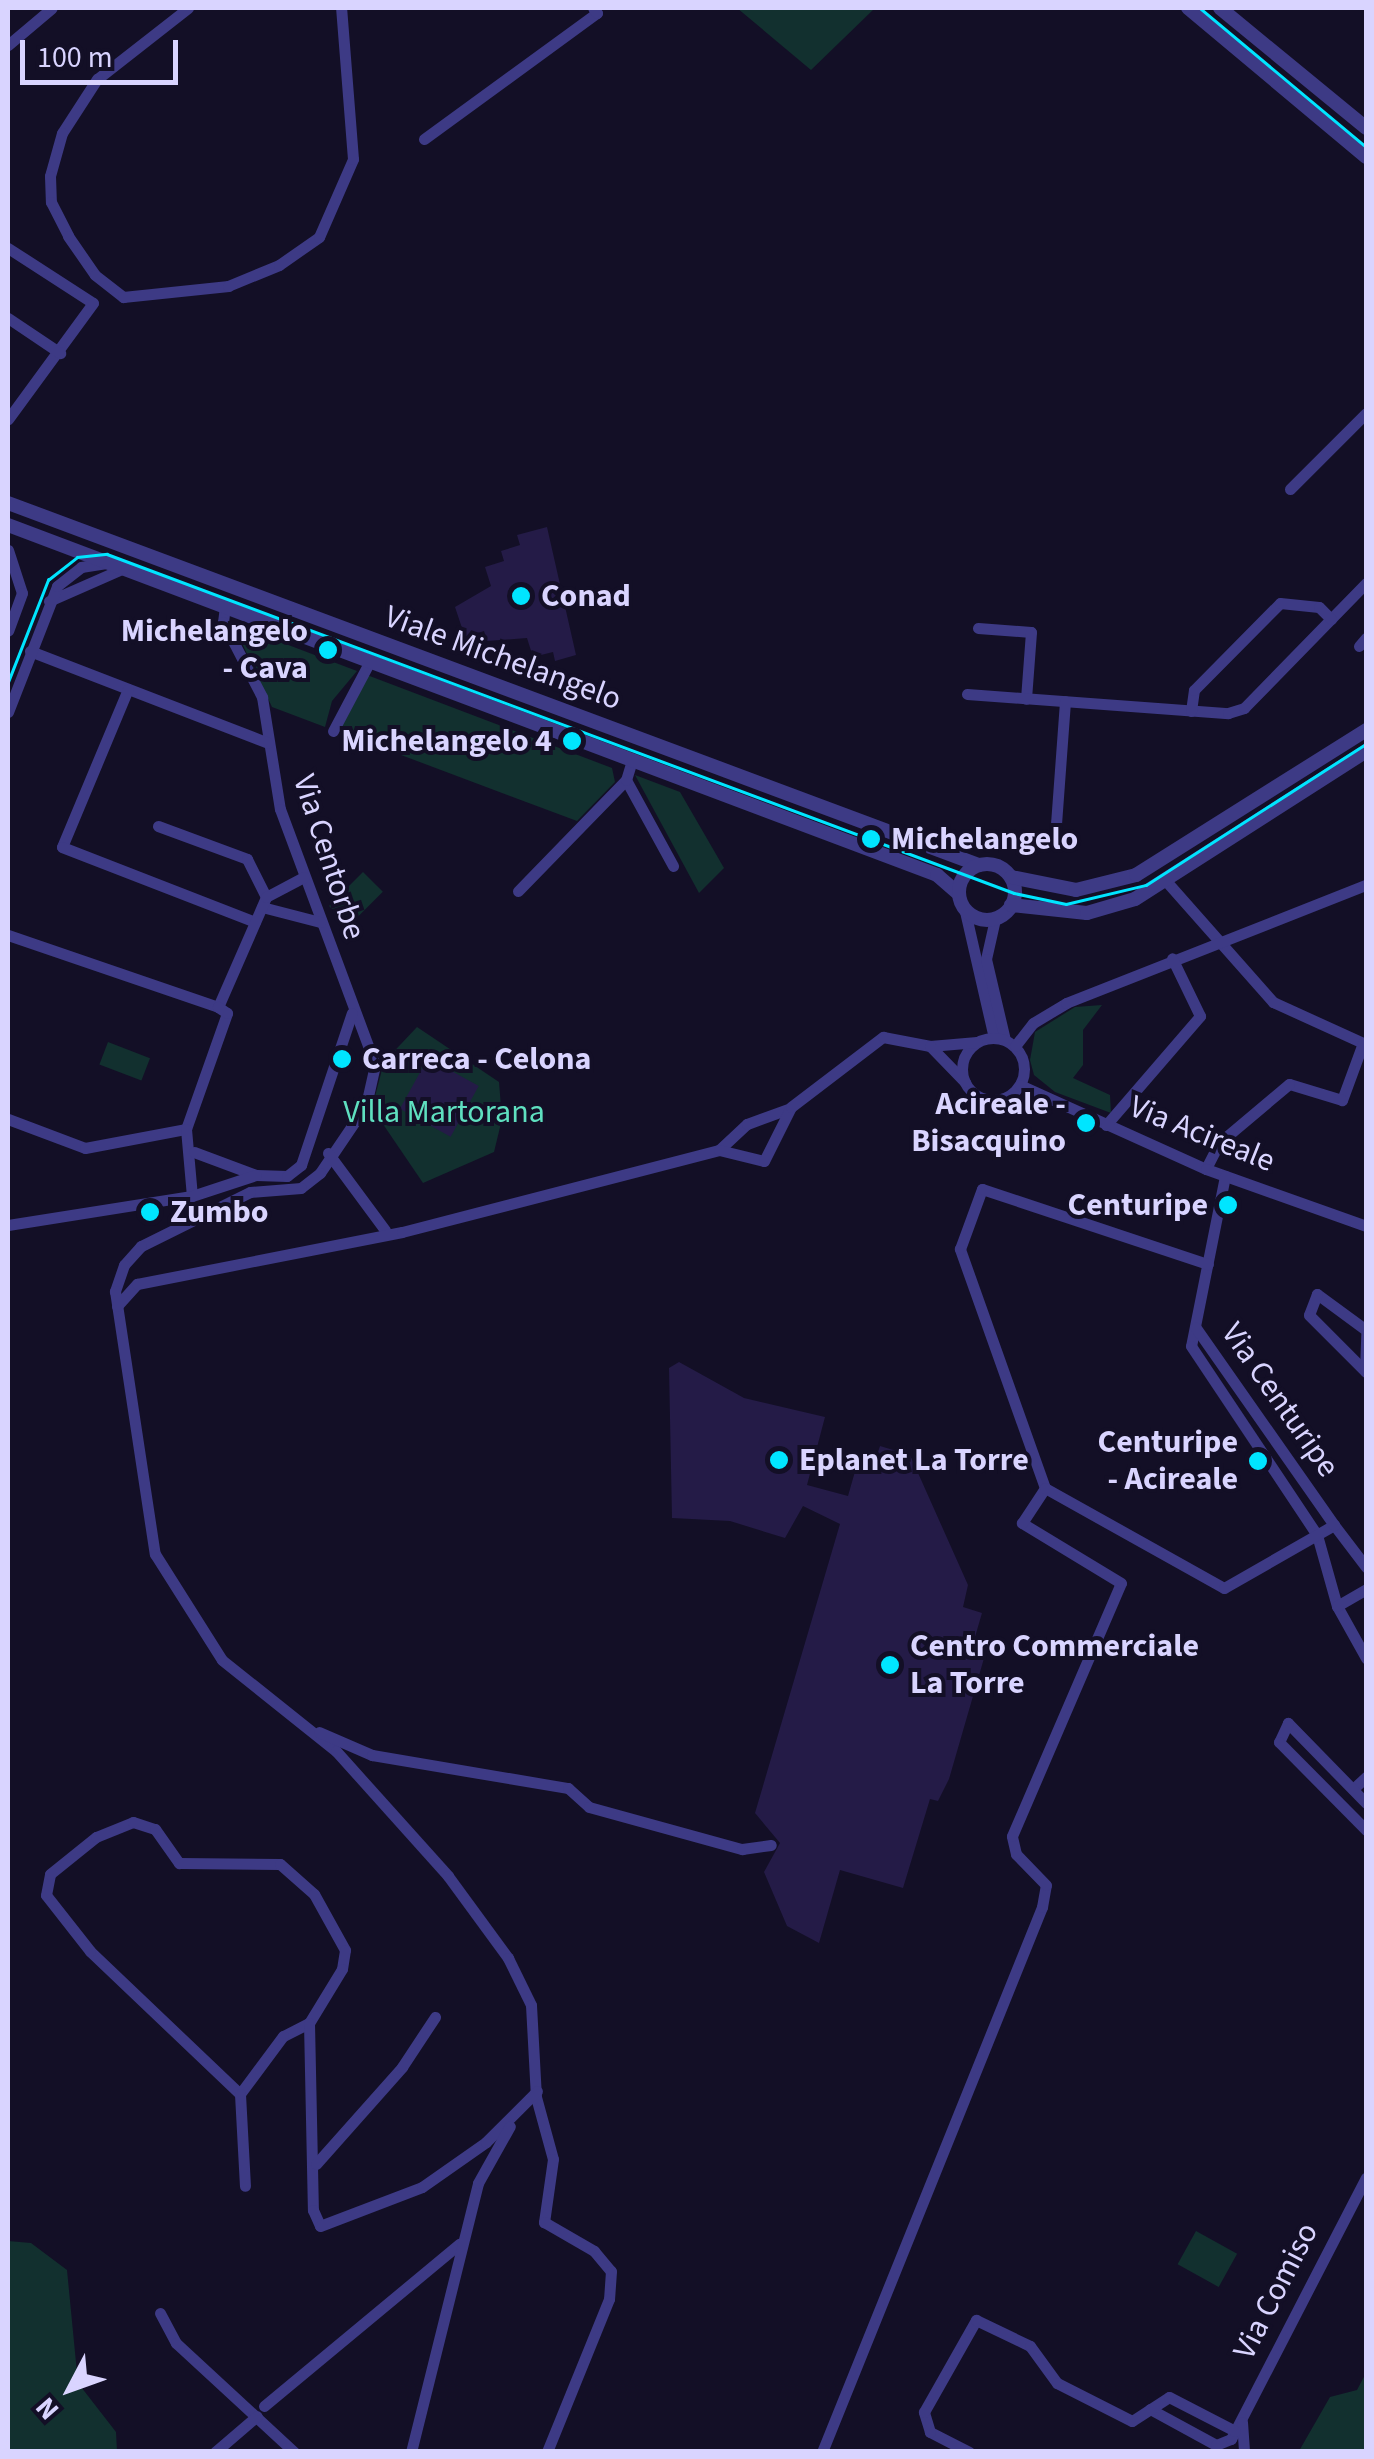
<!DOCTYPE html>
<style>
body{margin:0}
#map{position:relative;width:1374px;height:2459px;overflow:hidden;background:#130f26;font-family:"Source Sans 3",sans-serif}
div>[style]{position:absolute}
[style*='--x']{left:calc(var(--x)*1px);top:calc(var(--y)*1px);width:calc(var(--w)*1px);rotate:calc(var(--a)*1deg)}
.green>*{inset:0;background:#12302f;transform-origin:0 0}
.building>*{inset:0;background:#241b47;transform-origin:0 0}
.minor>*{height:11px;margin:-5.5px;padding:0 5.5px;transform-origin:5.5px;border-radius:5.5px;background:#3d3a85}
.minor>.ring{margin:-5.5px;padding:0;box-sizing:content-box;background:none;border:11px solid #3d3a85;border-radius:50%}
.tertiary>*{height:14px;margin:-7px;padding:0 7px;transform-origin:7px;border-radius:7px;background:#3d3a85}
.tertiary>.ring{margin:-7px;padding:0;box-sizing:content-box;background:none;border:14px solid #3d3a85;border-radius:50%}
.tram>*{height:2.5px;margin:-1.25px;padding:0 1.25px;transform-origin:1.25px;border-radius:1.25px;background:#00e5ff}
.dots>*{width:28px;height:28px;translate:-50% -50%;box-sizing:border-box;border:5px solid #130f26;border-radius:50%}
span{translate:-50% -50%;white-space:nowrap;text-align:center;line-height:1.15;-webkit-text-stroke:8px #130f26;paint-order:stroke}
.poi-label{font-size:32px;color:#d9d4ff;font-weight:700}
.left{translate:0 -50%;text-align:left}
.right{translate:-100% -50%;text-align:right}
.street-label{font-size:32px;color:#d9d4ff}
.park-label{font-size:32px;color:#5fe0c0}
.frame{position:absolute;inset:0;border:10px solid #d9d4ff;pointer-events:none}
.north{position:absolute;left:20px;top:2339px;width:100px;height:100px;-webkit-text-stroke:8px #130f26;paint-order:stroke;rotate:229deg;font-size:28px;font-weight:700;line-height:40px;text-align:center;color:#d9d4ff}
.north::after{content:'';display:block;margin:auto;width:35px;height:45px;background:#d9d4ff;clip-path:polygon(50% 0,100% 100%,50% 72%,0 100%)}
.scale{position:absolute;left:20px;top:40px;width:158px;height:45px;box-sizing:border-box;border:5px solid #d9d4ff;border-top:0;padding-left:12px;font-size:30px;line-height:35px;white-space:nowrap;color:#d9d4ff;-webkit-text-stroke:8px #130f26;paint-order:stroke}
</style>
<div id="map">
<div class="green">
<div style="clip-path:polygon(737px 8px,875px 8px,811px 70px)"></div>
<div style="clip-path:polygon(233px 624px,357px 671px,332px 701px,325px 727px,272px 707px)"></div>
<div style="clip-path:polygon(367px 675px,612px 768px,615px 782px,577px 821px,337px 731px)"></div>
<div style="clip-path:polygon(635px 775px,680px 792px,724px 868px,699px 893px)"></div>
<div style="left:363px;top:872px;width:28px;height:48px;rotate:45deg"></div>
<div style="clip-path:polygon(1102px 1005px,1083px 1030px,1083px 1065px,1073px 1078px,1110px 1095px,1111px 1113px,1055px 1092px,1034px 1075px,1030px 1060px,1035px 1032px,1075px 1007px)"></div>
<div style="clip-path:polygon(417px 1027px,499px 1082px,502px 1119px,494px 1152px,423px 1183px,372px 1108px,384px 1062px)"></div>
<div style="left:108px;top:1042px;width:45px;height:24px;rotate:21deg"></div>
<div style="left:1196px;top:2231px;width:47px;height:38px;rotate:29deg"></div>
<div style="clip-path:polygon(8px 2241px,31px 2243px,67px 2270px,78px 2383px,116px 2432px,117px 2451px,8px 2451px)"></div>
<div style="clip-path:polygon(1366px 2373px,1366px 2451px,1299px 2451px,1330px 2397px,1357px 2390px)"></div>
</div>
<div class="building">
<div style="clip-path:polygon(547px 527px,576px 655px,555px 661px,553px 652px,533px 657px,527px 638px,487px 641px,484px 631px,465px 637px,455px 607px,491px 586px,485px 567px,504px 561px,501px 551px,520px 545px,517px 535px)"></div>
<div style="left:428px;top:1058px;width:58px;height:58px;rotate:29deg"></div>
<div style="clip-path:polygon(679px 1362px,744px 1398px,825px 1417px,807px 1485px,848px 1496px,860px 1454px,876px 1458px,880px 1446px,910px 1455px,968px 1585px,963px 1607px,982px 1613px,975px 1637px,989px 1641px,949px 1779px,938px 1801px,930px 1799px,903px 1888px,840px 1870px,819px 1943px,787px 1926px,764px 1872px,780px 1843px,755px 1813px,840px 1524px,803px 1506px,785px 1538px,730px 1521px,672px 1518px,669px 1368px)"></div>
</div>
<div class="minor">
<div style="--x:188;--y:8;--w:115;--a:142"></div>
<div style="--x:97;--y:79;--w:64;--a:122.9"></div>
<div style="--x:62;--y:133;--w:45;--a:105.6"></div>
<div style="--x:50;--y:176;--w:26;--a:88"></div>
<div style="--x:51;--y:202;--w:38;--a:63"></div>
<div style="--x:68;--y:236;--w:47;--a:55.3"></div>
<div style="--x:95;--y:275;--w:36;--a:38"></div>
<div style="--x:123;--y:297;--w:106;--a:-6"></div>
<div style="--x:228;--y:286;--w:55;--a:-22.4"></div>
<div style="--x:279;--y:265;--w:49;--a:-35"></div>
<div style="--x:319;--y:237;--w:85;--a:-66.4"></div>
<div style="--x:353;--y:159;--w:151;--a:-94.5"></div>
<div style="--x:8;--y:45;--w:57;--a:-40.1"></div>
<div style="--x:424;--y:139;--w:214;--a:-36.1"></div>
<div style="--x:597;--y:13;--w:6;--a:-129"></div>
<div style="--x:8;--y:248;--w:101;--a:32.9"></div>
<div style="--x:93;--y:303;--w:144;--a:126.2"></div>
<div style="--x:8;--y:318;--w:63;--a:33.9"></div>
<div style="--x:1290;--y:489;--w:107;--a:-45"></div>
<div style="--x:8;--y:550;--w:45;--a:72"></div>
<div style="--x:22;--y:593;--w:40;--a:110.2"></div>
<div style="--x:49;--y:601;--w:82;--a:-23.7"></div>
<div style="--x:225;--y:606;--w:16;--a:97"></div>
<div style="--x:223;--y:622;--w:85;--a:62.5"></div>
<div style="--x:262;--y:697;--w:113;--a:80.9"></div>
<div style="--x:280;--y:809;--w:273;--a:69.6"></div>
<div style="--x:375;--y:1065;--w:41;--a:102.7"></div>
<div style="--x:366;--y:1105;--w:82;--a:124.1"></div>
<div style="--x:320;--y:1173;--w:24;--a:142"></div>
<div style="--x:301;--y:1188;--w:51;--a:175.5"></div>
<div style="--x:250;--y:1192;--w:122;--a:153.6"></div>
<div style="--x:141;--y:1246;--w:25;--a:132"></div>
<div style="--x:124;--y:1265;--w:28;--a:109"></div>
<div style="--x:115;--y:1291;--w:266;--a:81.4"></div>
<div style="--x:155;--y:1554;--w:125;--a:57.7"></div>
<div style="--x:222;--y:1660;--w:146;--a:38.6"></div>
<div style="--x:336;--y:1751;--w:168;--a:48.1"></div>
<div style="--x:448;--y:1876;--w:102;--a:53.8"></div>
<div style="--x:508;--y:1958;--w:52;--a:63.9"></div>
<div style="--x:531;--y:2005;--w:92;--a:86.9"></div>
<div style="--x:536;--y:2097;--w:64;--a:74.7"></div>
<div style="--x:553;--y:2159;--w:64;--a:98.1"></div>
<div style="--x:544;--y:2222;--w:58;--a:30.1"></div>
<div style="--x:594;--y:2251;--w:26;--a:50"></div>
<div style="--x:611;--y:2271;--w:28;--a:94"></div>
<div style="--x:609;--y:2299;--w:165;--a:112.1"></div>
<div style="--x:978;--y:628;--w:53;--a:4.3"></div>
<div style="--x:1031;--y:632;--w:67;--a:94.3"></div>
<div style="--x:1359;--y:646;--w:11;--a:-49"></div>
<div style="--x:30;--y:651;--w:255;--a:21.1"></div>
<div style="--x:128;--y:689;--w:171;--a:112.7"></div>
<div style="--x:62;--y:847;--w:207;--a:21.2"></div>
<div style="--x:967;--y:694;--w:262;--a:4.2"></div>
<div style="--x:1228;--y:713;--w:17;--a:-17"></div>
<div style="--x:1244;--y:708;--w:175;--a:-45.7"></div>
<div style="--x:1191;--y:711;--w:21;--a:-82"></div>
<div style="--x:1194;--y:690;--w:122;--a:-45.3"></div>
<div style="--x:1280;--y:603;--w:39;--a:6"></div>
<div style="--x:1319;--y:607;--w:17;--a:45"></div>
<div style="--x:8;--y:712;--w:135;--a:-68.7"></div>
<div style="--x:57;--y:586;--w:31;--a:-38"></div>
<div style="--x:81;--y:567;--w:24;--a:-9"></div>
<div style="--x:333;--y:731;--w:79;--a:-62.1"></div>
<div style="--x:626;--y:780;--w:98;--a:61.3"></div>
<div style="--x:1056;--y:824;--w:123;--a:-85.8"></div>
<div style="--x:158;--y:826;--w:95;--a:20.3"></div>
<div style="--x:247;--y:859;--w:42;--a:63.4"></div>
<div style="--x:1166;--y:881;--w:162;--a:48.5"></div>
<div style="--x:1273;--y:1002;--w:99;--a:24.5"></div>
<div style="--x:1363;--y:1043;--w:61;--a:110.2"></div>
<div style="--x:1342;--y:1100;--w:55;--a:-163.2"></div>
<div style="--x:1289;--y:1084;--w:92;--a:139.9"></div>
<div style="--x:1219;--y:1143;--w:29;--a:117"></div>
<div style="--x:518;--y:891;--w:155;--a:-45.8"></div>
<div style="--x:626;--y:780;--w:21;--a:-73"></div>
<div style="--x:262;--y:907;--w:60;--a:14.5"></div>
<div style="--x:964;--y:907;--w:134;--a:77.1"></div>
<div style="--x:995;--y:919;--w:41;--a:102.7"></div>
<div style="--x:986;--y:959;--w:83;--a:76.8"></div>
<div style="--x:8;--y:935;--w:222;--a:18.9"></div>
<div style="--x:218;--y:1007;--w:120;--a:-66.4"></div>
<div style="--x:266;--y:897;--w:43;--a:-27.8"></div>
<div class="ring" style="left:962px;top:1038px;width:51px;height:51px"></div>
<div style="--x:930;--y:1046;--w:47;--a:-4.9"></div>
<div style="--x:1015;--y:1046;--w:29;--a:-52"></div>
<div style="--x:1033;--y:1023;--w:39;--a:-31"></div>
<div style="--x:1066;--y:1003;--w:322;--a:-21.5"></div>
<div style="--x:1020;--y:1085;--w:204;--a:24.3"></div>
<div style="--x:1206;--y:1169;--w:170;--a:19.6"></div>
<div style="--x:8;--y:1119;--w:82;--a:20.6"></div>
<div style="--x:85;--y:1148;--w:103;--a:-10.7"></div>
<div style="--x:186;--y:1129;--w:123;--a:-70.5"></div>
<div style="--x:227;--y:1013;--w:11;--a:-146"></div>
<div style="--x:1106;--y:1125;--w:144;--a:-49.2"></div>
<div style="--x:1200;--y:1016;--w:64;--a:-115.8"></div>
<div style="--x:186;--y:1129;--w:67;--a:84.9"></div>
<div style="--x:719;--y:1150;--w:38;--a:-43"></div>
<div style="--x:747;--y:1124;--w:44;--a:-20.1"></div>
<div style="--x:194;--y:1152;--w:66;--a:20.4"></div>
<div style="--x:256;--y:1175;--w:31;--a:2"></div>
<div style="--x:287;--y:1176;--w:18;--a:-38"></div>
<div style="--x:301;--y:1165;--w:160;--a:-71.5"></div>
<div style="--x:328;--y:1153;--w:96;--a:53.5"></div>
<div style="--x:1225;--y:1176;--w:173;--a:101.3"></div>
<div style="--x:1191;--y:1346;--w:227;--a:56.3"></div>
<div style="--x:1317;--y:1535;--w:74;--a:74.3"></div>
<div style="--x:1337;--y:1606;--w:60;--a:60.9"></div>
<div style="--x:8;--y:1225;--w:186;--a:-9"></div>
<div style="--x:192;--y:1196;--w:67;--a:-18.2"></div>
<div style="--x:117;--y:1306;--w:30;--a:-48"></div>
<div style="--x:137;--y:1284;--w:270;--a:-11.1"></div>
<div style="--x:402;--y:1232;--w:327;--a:-14.5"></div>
<div style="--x:719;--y:1150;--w:46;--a:13.7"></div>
<div style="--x:764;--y:1161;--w:60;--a:-63.4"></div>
<div style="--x:791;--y:1107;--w:116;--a:-37.3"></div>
<div style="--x:883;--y:1037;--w:48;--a:10.8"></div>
<div style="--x:930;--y:1046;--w:50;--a:45.8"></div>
<div style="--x:1366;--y:1330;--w:61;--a:-143.7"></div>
<div style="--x:1317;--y:1294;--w:22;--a:111"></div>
<div style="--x:1309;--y:1315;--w:81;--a:45"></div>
<div style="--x:1365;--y:1371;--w:37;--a:-88"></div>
<div style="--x:1045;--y:1488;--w:254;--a:-109.6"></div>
<div style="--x:960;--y:1249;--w:64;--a:-69.9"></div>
<div style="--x:982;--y:1189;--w:238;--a:18.4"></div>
<div style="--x:1334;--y:1525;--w:53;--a:52.7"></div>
<div style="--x:1337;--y:1606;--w:34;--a:-30"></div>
<div style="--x:319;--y:1732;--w:58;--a:23.5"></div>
<div style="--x:372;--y:1755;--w:199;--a:9.6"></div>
<div style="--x:568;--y:1788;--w:28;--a:42"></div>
<div style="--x:589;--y:1807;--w:159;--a:15.4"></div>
<div style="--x:742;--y:1849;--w:29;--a:-8"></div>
<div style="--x:1353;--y:1789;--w:18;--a:-43"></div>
<div style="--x:1366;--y:1803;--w:112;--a:-134.3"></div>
<div style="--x:1288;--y:1723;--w:21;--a:115"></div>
<div style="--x:1279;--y:1742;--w:124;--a:45.3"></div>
<div style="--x:309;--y:2023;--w:29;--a:153"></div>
<div style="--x:283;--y:2036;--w:72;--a:126.6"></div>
<div style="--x:240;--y:2094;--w:207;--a:-136.4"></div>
<div style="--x:90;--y:1951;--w:71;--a:-128.2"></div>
<div style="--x:46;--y:1895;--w:21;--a:-79"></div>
<div style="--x:50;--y:1874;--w:59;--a:-38.8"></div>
<div style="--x:96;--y:1837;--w:40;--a:-22"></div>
<div style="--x:133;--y:1822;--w:23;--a:18"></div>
<div style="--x:155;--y:1829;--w:42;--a:54.8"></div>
<div style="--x:179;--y:1863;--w:101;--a:0.6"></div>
<div style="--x:280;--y:1864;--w:45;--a:41.4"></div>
<div style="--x:314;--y:1894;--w:64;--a:61"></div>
<div style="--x:345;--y:1950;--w:19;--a:99"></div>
<div style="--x:342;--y:1969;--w:63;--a:121.4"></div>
<div style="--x:309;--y:2023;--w:187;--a:88.8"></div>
<div style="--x:313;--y:2210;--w:17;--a:66"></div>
<div style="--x:320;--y:2226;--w:109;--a:-20.9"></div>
<div style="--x:422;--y:2187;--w:78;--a:-35.1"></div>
<div style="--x:486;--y:2142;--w:72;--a:-45"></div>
<div style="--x:240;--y:2094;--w:92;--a:86.9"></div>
<div style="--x:316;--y:2164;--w:130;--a:-48.4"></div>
<div style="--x:402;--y:2067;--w:60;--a:-56.6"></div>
<div style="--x:160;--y:2313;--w:34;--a:62"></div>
<div style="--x:176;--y:2343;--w:161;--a:42.7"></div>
<div style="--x:264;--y:2406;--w:254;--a:-39.7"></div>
<div style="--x:1150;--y:2409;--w:75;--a:28.6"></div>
<div style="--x:1216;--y:2445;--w:16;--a:-22"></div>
<div style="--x:1231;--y:2439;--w:294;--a:-62.7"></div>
<div style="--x:1242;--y:2422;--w:30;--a:86"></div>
<div style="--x:215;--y:2452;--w:55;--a:-40.6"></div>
<div style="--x:411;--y:2452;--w:277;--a:-76"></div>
<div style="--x:478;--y:2183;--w:65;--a:-60.7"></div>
<div style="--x:822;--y:2452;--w:588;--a:-68.02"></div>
<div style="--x:1042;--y:1907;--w:22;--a:-80"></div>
<div style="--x:1046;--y:1885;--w:43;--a:-134.1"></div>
<div style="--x:1016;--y:1854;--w:18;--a:-103"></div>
<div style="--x:1012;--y:1836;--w:275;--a:-66.7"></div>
<div style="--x:1121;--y:1583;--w:116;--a:-148.8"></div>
<div style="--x:1022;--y:1523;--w:42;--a:-56.7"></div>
<div style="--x:1045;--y:1488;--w:205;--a:29.2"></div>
<div style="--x:1224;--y:1588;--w:127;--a:-29.8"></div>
<div style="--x:1334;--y:1525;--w:241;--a:-125"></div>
<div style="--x:969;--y:2452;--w:44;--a:-152.9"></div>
<div style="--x:930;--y:2432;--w:21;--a:-107"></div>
<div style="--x:924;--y:2412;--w:106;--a:-60.5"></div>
<div style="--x:976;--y:2320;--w:60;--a:25.7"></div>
<div style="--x:1030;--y:2346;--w:46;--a:53.9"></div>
<div style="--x:1057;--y:2383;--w:84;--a:26.9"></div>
<div style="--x:1132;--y:2421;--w:44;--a:-33"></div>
<div style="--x:1169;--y:2397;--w:74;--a:27.3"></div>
</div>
<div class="tertiary">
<div style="--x:1188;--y:8;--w:232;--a:39.9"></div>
<div style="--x:1220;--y:8;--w:189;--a:39.4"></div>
<div style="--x:8;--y:503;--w:1036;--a:20.45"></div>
<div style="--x:8;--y:525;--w:993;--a:20.64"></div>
<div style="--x:937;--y:875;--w:29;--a:41"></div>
<div class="ring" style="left:959px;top:864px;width:42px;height:42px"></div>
<div style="--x:1011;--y:877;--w:66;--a:11.3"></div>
<div style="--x:1076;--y:890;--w:62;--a:-14"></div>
<div style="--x:1136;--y:875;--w:272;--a:-32.2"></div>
<div style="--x:1011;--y:905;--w:76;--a:6"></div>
<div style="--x:1087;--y:913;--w:50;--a:-16.3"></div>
<div style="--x:1135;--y:899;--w:274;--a:-32.6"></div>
</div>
<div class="tram">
<div style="--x:1200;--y:8;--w:217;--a:39.9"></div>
<div style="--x:8;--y:682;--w:110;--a:-68.6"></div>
<div style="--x:48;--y:580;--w:37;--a:-38"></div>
<div style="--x:77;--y:557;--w:30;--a:-6"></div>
<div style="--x:107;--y:554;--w:968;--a:20.49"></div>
<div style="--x:1014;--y:893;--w:53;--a:11.9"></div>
<div style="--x:1066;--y:904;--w:82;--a:-13.4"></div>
<div style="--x:1146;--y:885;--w:261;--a:-32.7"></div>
</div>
<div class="dots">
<div style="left:521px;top:596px;background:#00e5ff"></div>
<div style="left:328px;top:650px;background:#00e5ff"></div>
<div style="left:572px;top:741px;background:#00e5ff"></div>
<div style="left:871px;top:839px;background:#00e5ff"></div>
<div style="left:342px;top:1059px;background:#00e5ff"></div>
<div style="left:1086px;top:1123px;background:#00e5ff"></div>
<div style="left:1228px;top:1205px;background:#00e5ff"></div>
<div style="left:150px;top:1212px;background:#00e5ff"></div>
<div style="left:779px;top:1460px;background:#00e5ff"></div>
<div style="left:1258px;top:1461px;background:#00e5ff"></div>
<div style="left:890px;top:1665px;background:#00e5ff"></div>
</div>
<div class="poi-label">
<span class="left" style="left:541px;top:596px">Conad</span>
<span class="right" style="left:308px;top:650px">Michelangelo<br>- Cava</span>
<span class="right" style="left:552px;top:741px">Michelangelo 4</span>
<span class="left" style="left:891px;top:839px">Michelangelo</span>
<span class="left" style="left:362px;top:1059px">Carreca - Celona</span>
<span class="right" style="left:1066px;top:1123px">Acireale -<br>Bisacquino</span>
<span class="right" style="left:1208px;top:1205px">Centuripe</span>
<span class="left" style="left:170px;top:1212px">Zumbo</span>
<span class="right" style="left:1238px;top:1461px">Centuripe<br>- Acireale</span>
<span class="left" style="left:799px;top:1460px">Eplanet La Torre</span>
<span class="left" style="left:910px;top:1665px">Centro Commerciale<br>La Torre</span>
</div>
<div class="street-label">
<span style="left:503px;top:658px;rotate:20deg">Viale Michelangelo</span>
<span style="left:329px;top:857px;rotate:72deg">Via Centorbe</span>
<span style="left:1202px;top:1134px;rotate:22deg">Via Acireale</span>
<span style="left:1280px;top:1400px;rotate:55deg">Via Centuripe</span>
<span style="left:1276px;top:2291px;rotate:-63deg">Via Comiso</span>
</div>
<div class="park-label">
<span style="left:444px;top:1112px">Villa Martorana</span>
</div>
<div class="frame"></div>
<div class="north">N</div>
<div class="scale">100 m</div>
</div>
